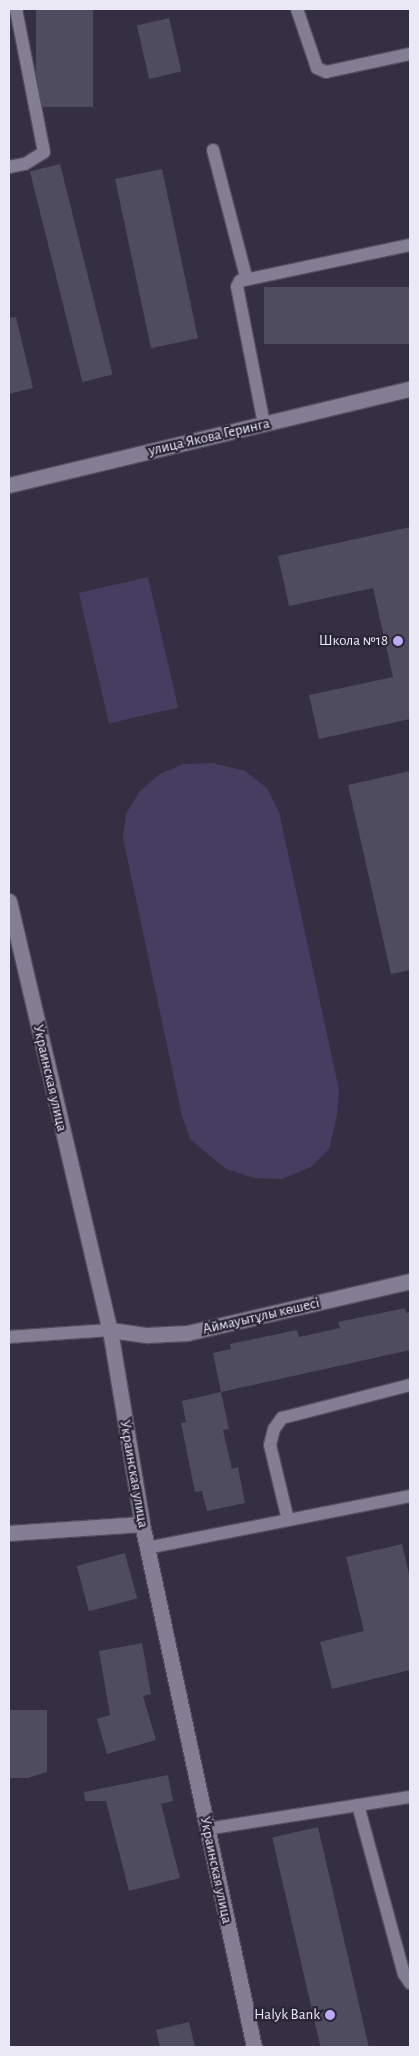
<!DOCTYPE html>
<meta charset="utf-8">
<style>
body{margin:0}
#map{position:relative;width:419px;height:2056px;overflow:hidden;background:#342f42;font-family:"Alegreya Sans",sans-serif}
div>[style]{position:absolute}
[style*='--x']{left:calc(var(--x)*1px);top:calc(var(--y)*1px);width:calc(var(--w)*1px);rotate:calc(var(--a)*1deg)}
.green>*{inset:0;background:#473d60;transform-origin:0 0}
.building>*{inset:0;background:#504c5f;transform-origin:0 0}
.roads{filter:drop-shadow(1px 0 #524e5d) drop-shadow(-1px 0 #524e5d) drop-shadow(0 1px #524e5d) drop-shadow(0 -1px #524e5d)}
.lane>*{height:12px;margin:-6px;padding:0 6px;transform-origin:6px;border-radius:6px;background:#837e93}
.street>*{height:15px;margin:-7.5px;padding:0 7.5px;transform-origin:7.5px;border-radius:7.5px;background:#837e93}
.secondary>*{height:15px;margin:-7.5px;padding:0 7.5px;transform-origin:7.5px;border-radius:7.5px;background:#837e93}
.dots>*{width:14px;height:14px;translate:-50% -50%;box-sizing:border-box;border:2px solid #2a2537;border-radius:50%}
span{translate:-50% -50%;white-space:nowrap;text-align:center;line-height:1.15;-webkit-text-stroke:4.5px #2a2537;paint-order:stroke}
.street-label{font-size:15px;color:#ebe9f5}
.poi-label{font-size:15px;color:#ebe9f5}
.right{translate:-100% -50%;text-align:right}
.frame{position:absolute;inset:0;border:10px solid #ebe9f5;pointer-events:none}
</style>
<div id="map">
<div class="green">
<div style="left:148px;top:577px;width:134px;height:71px;rotate:77deg"></div>
<div style="clip-path:polygon(213px 763px,245px 771px,267px 788px,279px 812px,339px 1090px,337px 1115px,329px 1149px,311px 1167px,282px 1179px,254px 1178px,226px 1169px,190px 1139px,182px 1116px,123px 838px,126px 814px,139px 792px,160px 774px,183px 764px)"></div>
</div>
<div class="building">
<div style="left:36px;top:9px;width:57px;height:98px"></div>
<div style="left:169px;top:18px;width:55px;height:33px;rotate:77deg"></div>
<div style="left:60px;top:164px;width:217px;height:31px;rotate:76deg"></div>
<div style="left:162px;top:169px;width:173px;height:48px;rotate:78deg"></div>
<div style="left:410px;top:287px;width:57px;height:146px;rotate:90deg"></div>
<div style="clip-path:polygon(16px 317px,33px 388px,9px 394px,9px 318px)"></div>
<div style="clip-path:polygon(410px 527px,410px 719px,319px 739px,309px 695px,393px 677px,373px 588px,289px 606px,278px 556px)"></div>
<div style="clip-path:polygon(410px 771px,410px 970px,391px 974px,348px 785px)"></div>
<div style="clip-path:polygon(405px 1308px,406px 1313px,410px 1312px,410px 1350px,221px 1392px,213px 1353px,231px 1349px,230px 1344px,297px 1330px,299px 1337px,340px 1328px,338px 1322px)"></div>
<div style="clip-path:polygon(221px 1392px,229px 1429px,223px 1430px,232px 1469px,238px 1467px,245px 1503px,207px 1511px,202px 1491px,195px 1492px,181px 1423px,186px 1422px,182px 1401px)"></div>
<div style="clip-path:polygon(402px 1544px,410px 1578px,410px 1670px,332px 1689px,320px 1642px,364px 1631px,346px 1557px)"></div>
<div style="left:125px;top:1553px;width:47px;height:50px;rotate:75deg"></div>
<div style="clip-path:polygon(142px 1643px,151px 1694px,143px 1696px,156px 1740px,107px 1754px,97px 1719px,110px 1715px,99px 1651px)"></div>
<div style="clip-path:polygon(9px 1710px,47px 1710px,47px 1772px,28px 1778px,9px 1778px)"></div>
<div style="clip-path:polygon(168px 1775px,173px 1801px,161px 1804px,180px 1878px,129px 1891px,106px 1801px,85px 1801px,84px 1792px)"></div>
<div style="left:318px;top:1827px;width:226px;height:47px;rotate:77deg"></div>
<div style="clip-path:polygon(189px 2022px,195px 2047px,160px 2047px,156px 2030px)"></div>
</div>
<div class="roads">
<div class="lane">
<div style="--x:297;--y:9;--w:62;--a:71.3"></div>
<div style="--x:317;--y:68;--w:10;--a:24"></div>
<div style="--x:326;--y:72;--w:86;--a:-12.1"></div>
<div style="--x:213;--y:150;--w:131;--a:75.4"></div>
<div style="--x:9;--y:167;--w:16;--a:-11"></div>
<div style="--x:25;--y:164;--w:22;--a:-32"></div>
<div style="--x:44;--y:152;--w:146;--a:-101.1"></div>
<div style="--x:264;--y:424;--w:140;--a:-101.1"></div>
<div style="--x:237;--y:287;--w:7;--a:-63"></div>
<div style="--x:240;--y:281;--w:174;--a:-12"></div>
<div style="--x:9;--y:1337;--w:101;--a:-4"></div>
<div style="--x:288;--y:1520;--w:77;--a:-103.5"></div>
<div style="--x:270;--y:1445;--w:16;--a:-76"></div>
<div style="--x:274;--y:1429;--w:14;--a:-54"></div>
<div style="--x:282;--y:1418;--w:132;--a:-14.5"></div>
<div style="--x:147;--y:1548;--w:268;--a:-11.2"></div>
<div style="--x:358;--y:1805;--w:175;--a:74.8"></div>
<div style="--x:404;--y:1974;--w:11;--a:56"></div>
<div style="--x:207;--y:1829;--w:206;--a:-9"></div>
</div>
<div class="street">
<div style="--x:9;--y:901;--w:441;--a:76.8"></div>
<div style="--x:110;--y:1330;--w:197;--a:80.6"></div>
<div style="--x:142;--y:1524;--w:535;--a:77.91"></div>
<div style="--x:110;--y:1330;--w:37;--a:8"></div>
<div style="--x:147;--y:1335;--w:40;--a:-2.9"></div>
<div style="--x:187;--y:1333;--w:229;--a:-13.1"></div>
<div style="--x:9;--y:1533;--w:133;--a:-3.9"></div>
</div>
<div class="secondary">
<div style="--x:9;--y:485;--w:412;--a:-13.5"></div>
</div>
</div>
<div class="dots">
<div style="left:398px;top:641px;background:#bda9f5"></div>
<div style="left:330px;top:2015px;background:#bda9f5"></div>
</div>
<div class="street-label">
<span style="left:209px;top:437px;rotate:-13deg">улица Якова Геринга</span>
<span style="left:50px;top:1078px;rotate:77deg">Украинская улица</span>
<span style="left:261px;top:1316px;rotate:-13deg">Аймауытұлы көшесі</span>
<span style="left:134px;top:1474px;rotate:80deg">Украинская улица</span>
<span style="left:216px;top:1870px;rotate:78deg">Украинская улица</span>
</div>
<div class="poi-label">
<span class="right" style="left:388px;top:641px">Школа №18</span>
<span class="right" style="left:320px;top:2015px">Halyk Bank</span>
</div>
<div class="frame"></div>
</div>
